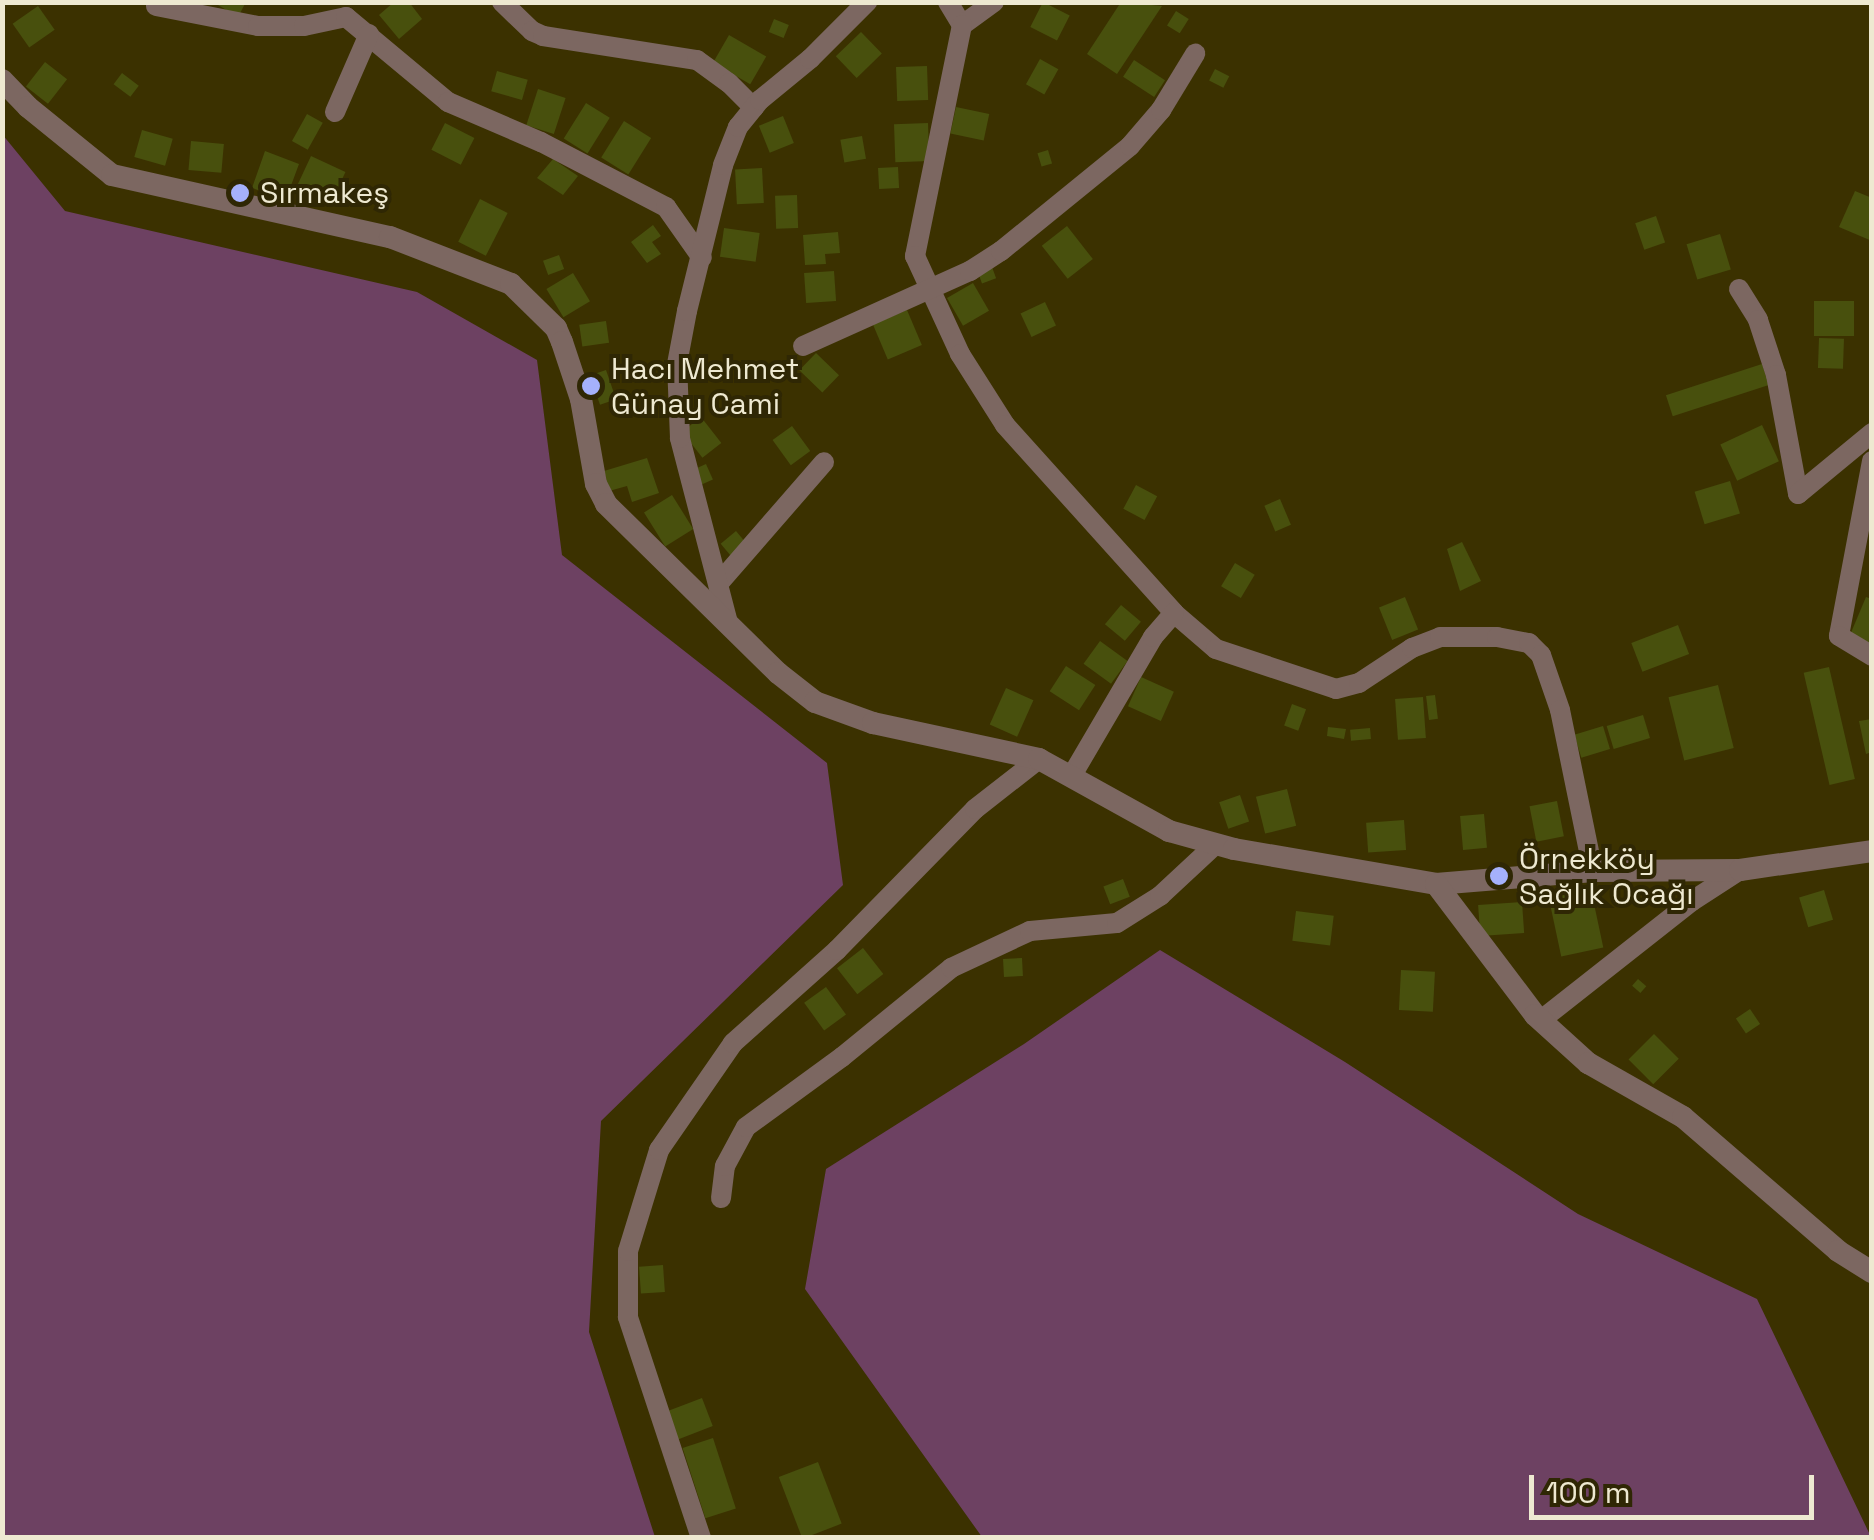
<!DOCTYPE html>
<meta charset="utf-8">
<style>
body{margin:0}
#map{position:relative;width:1874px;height:1540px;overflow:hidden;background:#3b3100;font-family:"Space Grotesk",sans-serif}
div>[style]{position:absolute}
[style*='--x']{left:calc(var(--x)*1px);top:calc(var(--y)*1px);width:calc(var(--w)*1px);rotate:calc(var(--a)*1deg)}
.green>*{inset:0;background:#6d4162}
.building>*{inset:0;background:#48500d;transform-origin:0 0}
.minor>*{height:20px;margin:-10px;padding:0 10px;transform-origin:10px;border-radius:10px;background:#7c6761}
.tertiary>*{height:22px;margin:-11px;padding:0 11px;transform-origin:11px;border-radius:11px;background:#7c6761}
.dots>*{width:28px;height:28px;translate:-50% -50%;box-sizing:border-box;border:5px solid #2f2704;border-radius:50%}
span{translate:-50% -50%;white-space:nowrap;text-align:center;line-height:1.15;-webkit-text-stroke:8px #2f2704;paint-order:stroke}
.poi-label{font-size:30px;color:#eee9d1}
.left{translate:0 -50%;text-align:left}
.frame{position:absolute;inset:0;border:5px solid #eee9d1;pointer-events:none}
.scale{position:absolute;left:1529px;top:1475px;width:285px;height:45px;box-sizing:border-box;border:5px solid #eee9d1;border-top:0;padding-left:12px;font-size:30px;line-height:35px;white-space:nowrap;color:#eee9d1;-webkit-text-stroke:8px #2f2704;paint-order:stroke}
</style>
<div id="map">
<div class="green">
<div style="clip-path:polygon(2px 134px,65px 211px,417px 292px,537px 360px,562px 555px,827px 763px,843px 885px,601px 1121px,589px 1332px,655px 1537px,3px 1537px)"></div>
<div style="clip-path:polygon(1160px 950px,1345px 1062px,1578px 1214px,1757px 1299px,1871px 1537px,982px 1537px,805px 1289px,826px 1169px,1024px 1044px)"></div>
</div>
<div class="building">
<div style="clip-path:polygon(213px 2px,246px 2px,238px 17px)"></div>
<div style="clip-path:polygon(394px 2px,409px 2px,422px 19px,399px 39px,379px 15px)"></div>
<div style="left:1043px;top:2px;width:30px;height:28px;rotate:27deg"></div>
<div style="clip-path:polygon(1121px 2px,1162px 6px,1117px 74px,1087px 54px)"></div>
<div style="left:38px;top:6px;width:29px;height:31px;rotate:55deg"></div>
<div style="left:1176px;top:11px;width:15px;height:17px;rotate:32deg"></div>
<div style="left:774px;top:19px;width:16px;height:14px;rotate:22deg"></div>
<div style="left:861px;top:32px;width:30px;height:35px;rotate:46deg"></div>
<div style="left:729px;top:35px;width:43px;height:32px;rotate:30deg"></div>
<div style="left:1040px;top:59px;width:21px;height:29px;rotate:29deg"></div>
<div style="left:1134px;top:60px;width:37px;height:20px;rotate:33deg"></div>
<div style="left:45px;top:62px;width:28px;height:31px;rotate:38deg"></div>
<div style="left:927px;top:66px;width:34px;height:31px;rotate:88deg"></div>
<div style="left:1215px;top:69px;width:16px;height:13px;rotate:27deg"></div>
<div style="left:497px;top:71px;width:32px;height:21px;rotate:16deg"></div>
<div style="left:122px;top:73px;width:21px;height:14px;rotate:37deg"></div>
<div style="left:538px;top:89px;width:29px;height:38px;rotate:18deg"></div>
<div style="left:586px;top:103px;width:28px;height:42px;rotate:32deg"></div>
<div style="left:956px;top:107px;width:34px;height:27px;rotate:12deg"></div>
<div style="left:307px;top:114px;width:18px;height:31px;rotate:29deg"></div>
<div style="left:783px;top:116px;width:29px;height:26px;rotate:68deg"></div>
<div style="left:624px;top:121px;width:32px;height:43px;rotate:32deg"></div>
<div style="left:445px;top:123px;width:33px;height:30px;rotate:27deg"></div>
<div style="left:928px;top:123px;width:38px;height:34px;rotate:88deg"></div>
<div style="left:142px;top:130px;width:32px;height:28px;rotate:16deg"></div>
<div style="left:862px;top:136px;width:23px;height:22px;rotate:80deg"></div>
<div style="left:191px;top:141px;width:33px;height:29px;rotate:5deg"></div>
<div style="left:1048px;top:150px;width:14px;height:11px;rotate:73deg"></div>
<div style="clip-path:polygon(265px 151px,299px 164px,289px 191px,273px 185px,270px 194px,252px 188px)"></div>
<div style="left:311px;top:156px;width:38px;height:37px;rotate:25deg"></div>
<div style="clip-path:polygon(553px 159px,578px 176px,563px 195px,537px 178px)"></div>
<div style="left:898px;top:167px;width:21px;height:20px;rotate:87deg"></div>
<div style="left:762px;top:168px;width:35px;height:27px;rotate:87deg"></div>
<div style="clip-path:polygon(1855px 191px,1872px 198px,1872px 241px,1839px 227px)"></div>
<div style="left:797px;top:195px;width:33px;height:22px;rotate:88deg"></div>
<div style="left:480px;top:199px;width:31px;height:48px;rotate:27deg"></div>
<div style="left:1656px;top:216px;width:28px;height:22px;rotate:71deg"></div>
<div style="clip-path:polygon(653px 225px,661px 236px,652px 242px,661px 254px,647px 263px,631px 242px)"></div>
<div style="left:1067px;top:226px;width:42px;height:32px;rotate:52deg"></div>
<div style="left:724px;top:228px;width:36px;height:29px;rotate:8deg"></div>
<div style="clip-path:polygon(838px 232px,840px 253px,825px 254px,826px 264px,805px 265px,803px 235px)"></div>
<div style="left:1720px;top:234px;width:37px;height:35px;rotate:73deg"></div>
<div style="left:559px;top:255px;width:15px;height:17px;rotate:70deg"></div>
<div style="left:992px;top:267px;width:12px;height:15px;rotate:70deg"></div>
<div style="left:834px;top:271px;width:30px;height:30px;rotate:86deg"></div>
<div style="left:573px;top:273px;width:33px;height:31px;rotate:59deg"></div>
<div style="left:973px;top:283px;width:32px;height:30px;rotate:60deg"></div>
<div style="left:1814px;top:301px;width:40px;height:35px"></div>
<div style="left:1045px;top:302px;width:26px;height:27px;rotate:65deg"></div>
<div style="left:907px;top:310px;width:38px;height:37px;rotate:67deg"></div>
<div style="left:606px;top:321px;width:22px;height:27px;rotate:82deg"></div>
<div style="left:1819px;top:338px;width:25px;height:30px;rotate:2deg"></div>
<div style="left:816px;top:353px;width:32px;height:24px;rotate:44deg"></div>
<div style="left:1762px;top:364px;width:22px;height:101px;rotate:72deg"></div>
<div style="left:606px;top:370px;width:31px;height:17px;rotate:71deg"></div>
<div style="left:701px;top:417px;width:33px;height:24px;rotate:52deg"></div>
<div style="left:1762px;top:425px;width:40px;height:46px;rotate:65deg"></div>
<div style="left:792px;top:426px;width:31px;height:24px;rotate:54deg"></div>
<div style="clip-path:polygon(647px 458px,659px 493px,632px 502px,627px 486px,609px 491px,604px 471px)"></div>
<div style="left:706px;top:464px;width:17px;height:13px;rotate:66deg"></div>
<div style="left:1730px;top:481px;width:34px;height:37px;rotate:73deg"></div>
<div style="left:1136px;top:485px;width:24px;height:27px;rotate:28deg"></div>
<div style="left:672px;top:495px;width:40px;height:33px;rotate:58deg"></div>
<div style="left:1280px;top:499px;width:28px;height:17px;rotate:67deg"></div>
<div style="left:736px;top:531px;width:16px;height:20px;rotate:50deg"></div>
<div style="clip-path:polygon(1462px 542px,1481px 581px,1460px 591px,1447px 549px)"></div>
<div style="left:1235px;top:563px;width:23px;height:27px;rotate:31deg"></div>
<div style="left:1405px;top:597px;width:35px;height:28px;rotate:68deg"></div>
<div style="clip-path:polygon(1866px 597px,1872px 599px,1872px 644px,1850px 635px)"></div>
<div style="left:1121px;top:605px;width:26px;height:25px;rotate:40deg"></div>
<div style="left:1678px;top:625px;width:31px;height:50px;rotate:69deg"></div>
<div style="left:1100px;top:641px;width:34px;height:28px;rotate:36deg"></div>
<div style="left:1066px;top:666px;width:35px;height:30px;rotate:33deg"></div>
<div style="left:1829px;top:667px;width:115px;height:26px;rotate:77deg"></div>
<div style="left:1141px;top:677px;width:36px;height:32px;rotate:24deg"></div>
<div style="left:1718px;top:685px;width:65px;height:51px;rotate:76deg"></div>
<div style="left:1006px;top:688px;width:30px;height:40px;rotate:24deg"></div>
<div style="left:1435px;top:695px;width:24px;height:9px;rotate:83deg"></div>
<div style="left:1423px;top:697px;width:41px;height:28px;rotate:86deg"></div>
<div style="left:1292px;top:704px;width:15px;height:23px;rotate:20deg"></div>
<div style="left:1643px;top:715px;width:24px;height:38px;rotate:73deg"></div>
<div style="clip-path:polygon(1872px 719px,1872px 752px,1866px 754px,1859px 721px)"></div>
<div style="left:1603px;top:726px;width:24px;height:30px;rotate:73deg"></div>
<div style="clip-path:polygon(1328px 727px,1346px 729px,1344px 739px,1327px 736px)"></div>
<div style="left:1370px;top:728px;width:11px;height:20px;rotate:85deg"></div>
<div style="left:1287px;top:789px;width:38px;height:32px;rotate:76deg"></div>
<div style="left:1240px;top:795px;width:28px;height:22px;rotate:71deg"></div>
<div style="left:1557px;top:801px;width:36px;height:28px;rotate:79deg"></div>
<div style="left:1484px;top:814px;width:34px;height:24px;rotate:85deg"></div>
<div style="left:1404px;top:820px;width:30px;height:38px;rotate:86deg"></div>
<div style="left:1123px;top:879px;width:19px;height:21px;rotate:69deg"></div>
<div style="left:1590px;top:885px;width:64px;height:43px;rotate:78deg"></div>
<div style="left:1824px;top:890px;width:31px;height:26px;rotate:73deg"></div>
<div style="left:1522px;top:902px;width:31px;height:44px;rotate:86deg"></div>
<div style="left:1296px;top:911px;width:38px;height:30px;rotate:7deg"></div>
<div style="left:863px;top:948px;width:33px;height:33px;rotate:52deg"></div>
<div style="left:1022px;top:958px;width:18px;height:19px;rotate:87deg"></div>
<div style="left:1401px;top:970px;width:34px;height:40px;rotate:3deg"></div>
<div style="left:1638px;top:979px;width:11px;height:9px;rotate:41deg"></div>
<div style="left:826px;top:987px;width:34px;height:27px;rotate:54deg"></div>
<div style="left:1750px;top:1009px;width:18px;height:17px;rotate:56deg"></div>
<div style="left:1654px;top:1034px;width:35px;height:36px;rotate:45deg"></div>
<div style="left:663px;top:1265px;width:27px;height:24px;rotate:86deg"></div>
<div style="left:702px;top:1398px;width:30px;height:38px;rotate:69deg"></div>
<div style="left:713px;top:1438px;width:74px;height:32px;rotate:72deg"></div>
<div style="left:818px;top:1462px;width:66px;height:42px;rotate:69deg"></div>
</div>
<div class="minor">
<div style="--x:502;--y:2;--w:42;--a:44"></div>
<div style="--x:532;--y:31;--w:12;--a:24"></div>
<div style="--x:543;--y:36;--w:156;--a:8.9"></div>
<div style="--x:697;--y:60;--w:39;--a:36"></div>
<div style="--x:729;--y:83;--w:35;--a:45"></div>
<div style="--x:948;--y:2;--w:27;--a:59"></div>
<div style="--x:994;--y:2;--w:39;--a:144"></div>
<div style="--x:962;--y:25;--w:236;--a:101.5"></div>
<div style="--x:915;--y:256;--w:108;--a:65.3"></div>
<div style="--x:960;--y:354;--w:84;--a:57.6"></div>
<div style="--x:1005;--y:425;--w:253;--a:48"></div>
<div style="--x:1174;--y:613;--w:55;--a:40.6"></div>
<div style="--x:1216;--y:649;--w:126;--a:18.4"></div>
<div style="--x:1336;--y:689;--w:24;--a:-15"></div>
<div style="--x:1359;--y:683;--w:64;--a:-33.4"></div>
<div style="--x:1412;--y:648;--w:30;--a:-21"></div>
<div style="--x:1440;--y:637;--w:57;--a:0"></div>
<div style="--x:1497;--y:637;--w:33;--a:11"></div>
<div style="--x:1529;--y:643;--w:17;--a:45"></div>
<div style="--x:1541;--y:655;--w:58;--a:70.9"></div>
<div style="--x:1560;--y:710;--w:164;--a:78.4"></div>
<div style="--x:156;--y:6;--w:104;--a:11.1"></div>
<div style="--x:258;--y:26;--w:46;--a:0"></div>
<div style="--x:304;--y:26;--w:43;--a:-12.1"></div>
<div style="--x:346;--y:17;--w:133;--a:39.8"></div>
<div style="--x:448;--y:102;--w:101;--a:23.3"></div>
<div style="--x:541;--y:142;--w:141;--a:27.5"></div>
<div style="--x:666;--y:207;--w:62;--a:54.8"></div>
<div style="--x:335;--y:112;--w:85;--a:-66.4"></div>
<div style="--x:1739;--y:289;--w:36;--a:58"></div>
<div style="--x:1758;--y:320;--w:58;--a:71.9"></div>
<div style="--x:1776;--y:375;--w:121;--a:79.5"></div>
<div style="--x:1798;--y:494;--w:96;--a:-39.5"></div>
<div style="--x:803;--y:346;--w:183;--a:-24.2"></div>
<div style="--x:970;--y:271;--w:37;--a:-33"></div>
<div style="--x:1001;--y:251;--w:166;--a:-39.1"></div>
<div style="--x:1130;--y:146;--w:48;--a:-49.3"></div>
<div style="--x:1161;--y:110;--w:66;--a:-58.7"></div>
<div style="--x:1872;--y:461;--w:178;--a:100.7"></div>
<div style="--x:1839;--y:636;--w:39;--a:31"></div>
<div style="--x:719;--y:583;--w:160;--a:-49"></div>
<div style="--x:727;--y:619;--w:187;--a:-104.6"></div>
<div style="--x:680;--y:438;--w:74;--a:-92.3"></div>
<div style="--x:677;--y:364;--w:54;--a:-79.3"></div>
<div style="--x:687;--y:311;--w:150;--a:-76.1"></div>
<div style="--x:723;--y:165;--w:41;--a:-68.5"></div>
<div style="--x:738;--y:127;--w:35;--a:-51"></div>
<div style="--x:760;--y:100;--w:65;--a:-39.4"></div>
<div style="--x:810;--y:59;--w:81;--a:-45"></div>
<div style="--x:1071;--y:777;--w:162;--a:-59.6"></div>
<div style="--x:1153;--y:637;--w:32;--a:-49"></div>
<div style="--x:1541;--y:1020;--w:192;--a:-38.2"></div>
<div style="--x:1692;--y:901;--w:57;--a:-32.9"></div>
<div style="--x:721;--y:1198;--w:32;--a:-83"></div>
<div style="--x:725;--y:1166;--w:44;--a:-61.7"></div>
<div style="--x:746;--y:1127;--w:119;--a:-36.1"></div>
<div style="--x:842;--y:1057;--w:141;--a:-39.2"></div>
<div style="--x:951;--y:968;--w:87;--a:-25.1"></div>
<div style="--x:1030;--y:931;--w:87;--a:-5.3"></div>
<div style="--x:1117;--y:923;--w:51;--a:-32.1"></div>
<div style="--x:1160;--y:896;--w:76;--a:-42.9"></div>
<div style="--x:701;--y:1538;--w:233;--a:-108.3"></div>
<div style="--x:628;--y:1317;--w:66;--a:-90"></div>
<div style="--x:628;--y:1251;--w:106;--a:-72.9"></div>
<div style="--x:659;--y:1150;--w:130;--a:-55.3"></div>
<div style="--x:733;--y:1043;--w:140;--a:-41.8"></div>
<div style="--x:837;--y:950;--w:197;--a:-45.6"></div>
<div style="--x:975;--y:809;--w:81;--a:-38"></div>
</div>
<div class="tertiary">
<div style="--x:2;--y:80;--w:37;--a:46"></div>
<div style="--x:28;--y:107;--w:108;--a:39"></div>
<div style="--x:112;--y:175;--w:285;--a:12.6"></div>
<div style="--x:390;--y:237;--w:130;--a:21.2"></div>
<div style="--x:511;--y:284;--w:63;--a:44.4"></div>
<div style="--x:556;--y:328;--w:15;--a:67"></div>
<div style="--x:562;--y:342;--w:60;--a:71.6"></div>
<div style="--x:581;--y:399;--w:86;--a:80"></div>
<div style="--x:596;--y:484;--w:22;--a:63"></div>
<div style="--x:606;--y:504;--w:241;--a:44.5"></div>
<div style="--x:778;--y:673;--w:47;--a:38.1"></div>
<div style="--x:815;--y:702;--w:62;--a:19.9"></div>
<div style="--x:873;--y:723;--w:170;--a:12.2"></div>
<div style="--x:1039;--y:759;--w:149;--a:29"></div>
<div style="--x:1169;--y:831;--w:67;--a:15.5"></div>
<div style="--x:1234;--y:849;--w:205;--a:9.8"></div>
<div style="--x:1436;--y:884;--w:158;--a:-4.7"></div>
<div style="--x:1593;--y:871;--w:147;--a:-0.4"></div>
<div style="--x:1740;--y:870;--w:133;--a:-8.2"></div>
<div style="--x:1436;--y:884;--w:164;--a:52.9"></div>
<div style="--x:1535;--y:1015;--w:72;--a:42.2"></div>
<div style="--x:1588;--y:1063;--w:109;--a:29.6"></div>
<div style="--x:1683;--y:1117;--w:205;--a:40.8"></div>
<div style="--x:1838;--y:1251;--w:40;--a:32"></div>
</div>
<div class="dots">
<div style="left:240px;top:193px;background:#a5b1fc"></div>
<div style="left:591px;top:386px;background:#a5b1fc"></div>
<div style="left:1499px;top:876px;background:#a5b1fc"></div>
</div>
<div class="poi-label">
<span class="left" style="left:260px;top:193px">Sırmakeş</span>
<span class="left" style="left:611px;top:386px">Hacı Mehmet<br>Günay Cami</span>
<span class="left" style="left:1519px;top:876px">Örnekköy<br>Sağlık Ocağı</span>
</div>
<div class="frame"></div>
<div class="scale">100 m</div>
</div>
